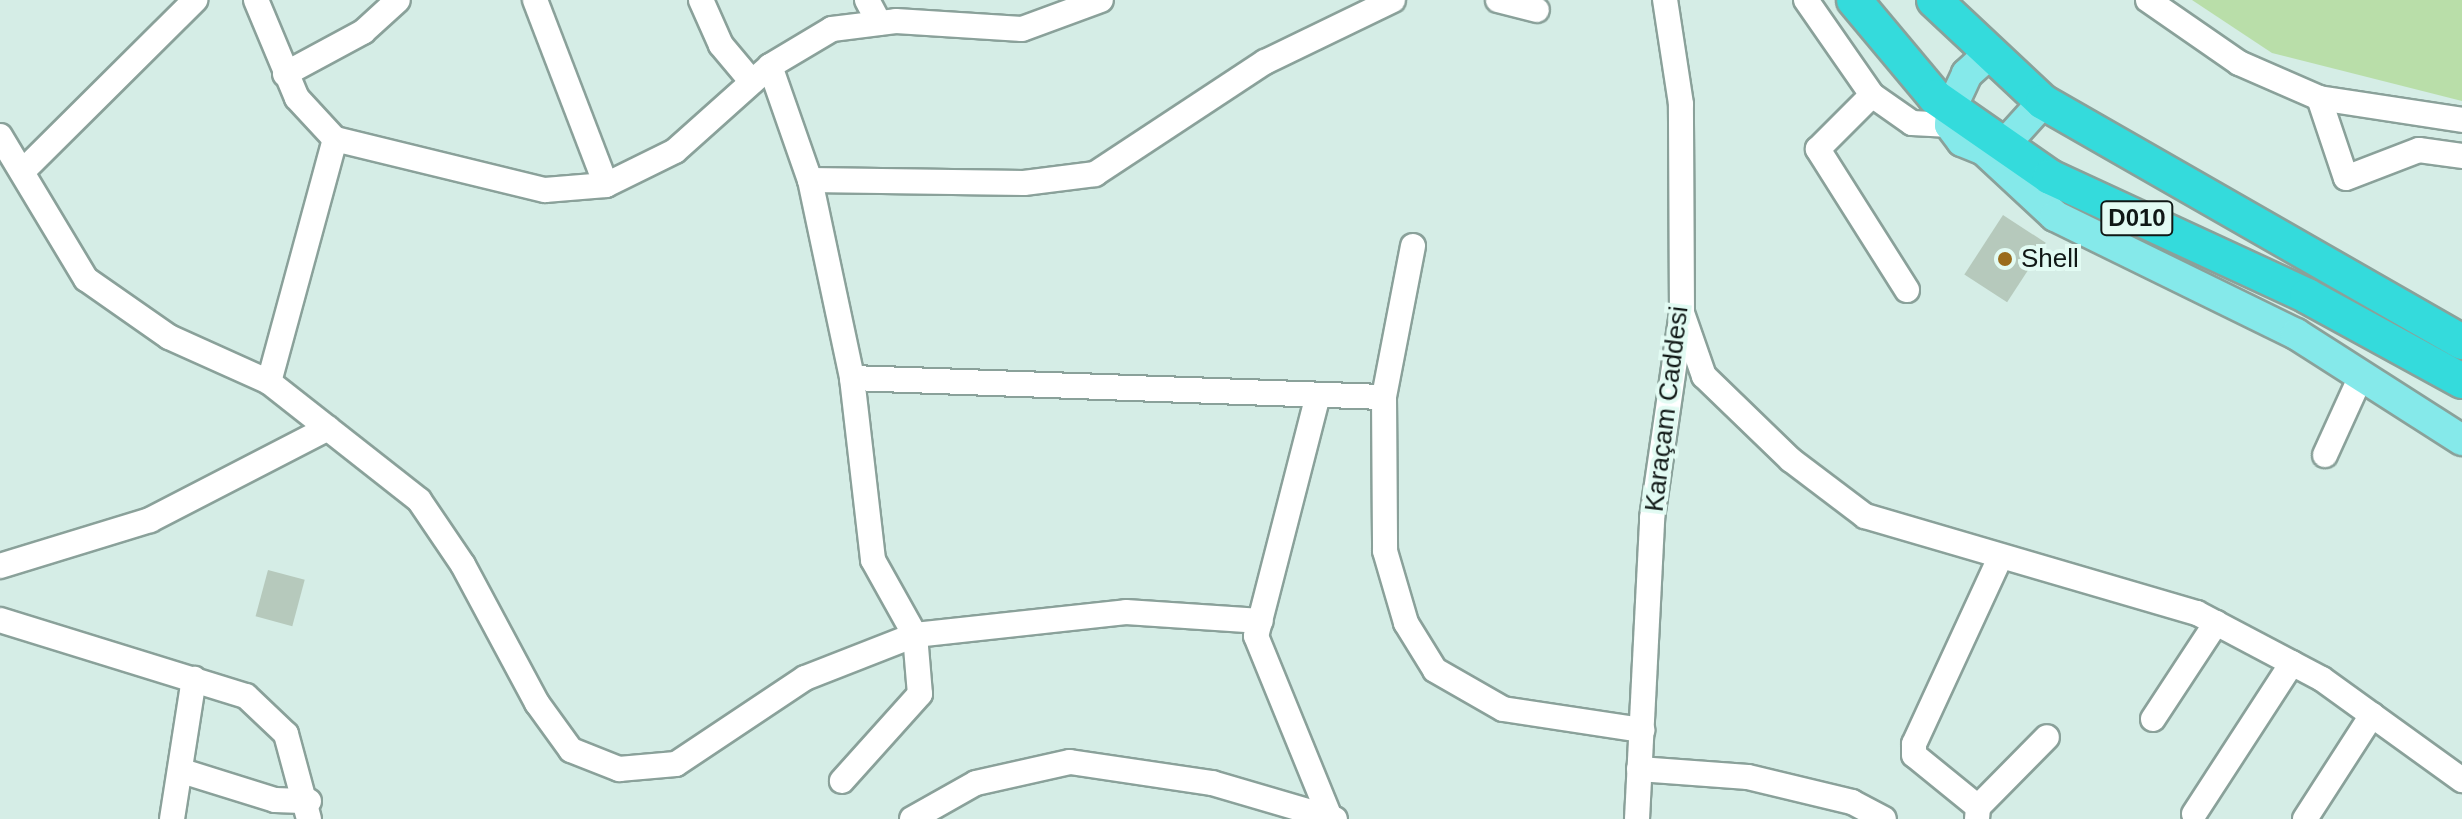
<!DOCTYPE html>
<meta charset="utf-8">
<style>
body{margin:0}
#map{position:relative;width:2462px;height:819px;overflow:hidden;background:#d5ede6;font-family:Arial,sans-serif}
div>[style]{position:absolute}
[style*='--x']{left:calc(var(--x)*1px);top:calc(var(--y)*1px);width:calc(var(--w)*1px);rotate:calc(var(--a)*1deg)}
.green>*{inset:0;background:#b9dea9}
.building>*{inset:0;background:#b6c9bc;transform-origin:0 0}
.roads{filter:drop-shadow(2px 0 #8aa19a) drop-shadow(-2px 0 #8aa19a) drop-shadow(0 2px #8aa19a) drop-shadow(0 -2px #8aa19a)}
.minor>*{height:24px;margin:-12px;padding:0 12px;transform-origin:12px;border-radius:12px;background:#fff}
.major>*{height:30px;margin:-15px;padding:0 15px;transform-origin:15px;border-radius:15px;background:#85e9ea}
.highway>*{height:34px;margin:-17px;padding:0 17px;transform-origin:17px;border-radius:17px;background:#34dbdc}
.dots>*{width:22px;height:22px;translate:-50% -50%;box-sizing:border-box;border:4px solid #e2fbf3;border-radius:50%}
span{translate:-50% -50%;white-space:nowrap;text-align:center;line-height:1.15;-webkit-text-stroke:8px #e2fbf3;paint-order:stroke}
.shield-label span{padding:2px 6px;background:#e2fbf3;border:2px solid;border-radius:6px;-webkit-text-stroke-width:0}
.shield-label{font-size:24px;color:#101816;font-weight:700}
.poi-label{font-size:26px;color:#101816}
.left{translate:0 -50%;text-align:left}
.street-label{font-size:26px;color:#101816}
</style>
<div id="map">
<div class="green">
<div style="clip-path:polygon(2192px 0,2462px 0,2462px 101px,2272px 53px)"></div>
</div>
<div class="building">
<div style="left:2003px;top:215px;width:51px;height:71px;rotate:33deg"></div>
<div style="left:268px;top:570px;width:38px;height:48px;rotate:15deg"></div>
</div>
<div class="roads">
<div class="minor">
<div style="--x:256;--y:0;--w:106;--a:67.3"></div>
<div style="--x:297;--y:98;--w:56;--a:47.2"></div>
<div style="--x:335;--y:139;--w:216;--a:13.7"></div>
<div style="--x:545;--y:190;--w:61;--a:-4.7"></div>
<div style="--x:606;--y:185;--w:77;--a:-26.2"></div>
<div style="--x:675;--y:151;--w:127;--a:-41.8"></div>
<div style="--x:770;--y:66;--w:72;--a:-30.8"></div>
<div style="--x:832;--y:29;--w:64;--a:-7.1"></div>
<div style="--x:896;--y:21;--w:126;--a:3.6"></div>
<div style="--x:1022;--y:29;--w:84;--a:-20.2"></div>
<div style="--x:535;--y:0;--w:198;--a:69"></div>
<div style="--x:701;--y:0;--w:49;--a:66"></div>
<div style="--x:721;--y:45;--w:48;--a:50"></div>
<div style="--x:867;--y:0;--w:26;--a:62"></div>
<div style="--x:1498;--y:0;--w:40;--a:14.4"></div>
<div style="--x:1806;--y:0;--w:116;--a:55.2"></div>
<div style="--x:2148;--y:0;--w:111;--a:34.7"></div>
<div style="--x:2239;--y:63;--w:87;--a:23.6"></div>
<div style="--x:2319;--y:98;--w:145;--a:8.7"></div>
<div style="--x:770;--y:66;--w:121;--a:70.7"></div>
<div style="--x:810;--y:180;--w:202;--a:78"></div>
<div style="--x:852;--y:378;--w:183;--a:83.4"></div>
<div style="--x:873;--y:560;--w:86;--a:60.8"></div>
<div style="--x:915;--y:635;--w:59;--a:85.2"></div>
<div style="--x:920;--y:694;--w:117;--a:131.9"></div>
<div style="--x:285;--y:74;--w:89;--a:-28.3"></div>
<div style="--x:363;--y:32;--w:47;--a:-42.4"></div>
<div style="--x:2319;--y:98;--w:84;--a:71.4"></div>
<div style="--x:2346;--y:178;--w:78;--a:-21"></div>
<div style="--x:2419;--y:150;--w:43;--a:7.9"></div>
<div style="--x:0;--y:136;--w:167;--a:59"></div>
<div style="--x:86;--y:279;--w:101;--a:34.9"></div>
<div style="--x:169;--y:337;--w:110;--a:24.2"></div>
<div style="--x:269;--y:382;--w:191;--a:38.2"></div>
<div style="--x:419;--y:500;--w:78;--a:55.9"></div>
<div style="--x:463;--y:565;--w:157;--a:61.8"></div>
<div style="--x:537;--y:703;--w:58;--a:54.1"></div>
<div style="--x:571;--y:750;--w:52;--a:21.6"></div>
<div style="--x:619;--y:769;--w:57;--a:-5"></div>
<div style="--x:676;--y:764;--w:155;--a:-33.7"></div>
<div style="--x:805;--y:678;--w:118;--a:-21.4"></div>
<div style="--x:915;--y:635;--w:212;--a:-6.2"></div>
<div style="--x:1126;--y:612;--w:135;--a:3.8"></div>
<div style="--x:23;--y:171;--w:243;--a:-44.8"></div>
<div style="--x:810;--y:180;--w:214;--a:0.8"></div>
<div style="--x:1024;--y:183;--w:72;--a:-7.2"></div>
<div style="--x:1095;--y:174;--w:204;--a:-33.4"></div>
<div style="--x:1265;--y:62;--w:142;--a:-25.8"></div>
<div style="--x:1413;--y:246;--w:154;--a:100.9"></div>
<div style="--x:1384;--y:397;--w:154;--a:89.6"></div>
<div style="--x:1385;--y:551;--w:75;--a:73.7"></div>
<div style="--x:1406;--y:623;--w:55;--a:58.3"></div>
<div style="--x:1435;--y:670;--w:78;--a:29.8"></div>
<div style="--x:1503;--y:709;--w:141;--a:8.6"></div>
<div style="--x:1907;--y:290;--w:167;--a:-122.3"></div>
<div style="--x:1818;--y:149;--w:76;--a:-45"></div>
<div style="--x:1872;--y:95;--w:49;--a:35"></div>
<div style="--x:1912;--y:123;--w:38;--a:3"></div>
<div style="--x:1682;--y:313;--w:67;--a:70.8"></div>
<div style="--x:1704;--y:376;--w:121;--a:44"></div>
<div style="--x:1791;--y:460;--w:93;--a:37.1"></div>
<div style="--x:1865;--y:516;--w:346;--a:16.3"></div>
<div style="--x:2197;--y:613;--w:141;--a:27.8"></div>
<div style="--x:2322;--y:679;--w:173;--a:35.8"></div>
<div style="--x:852;--y:378;--w:532;--a:2.05"></div>
<div style="--x:269;--y:382;--w:252;--a:-74.8"></div>
<div style="--x:1318;--y:395;--w:249;--a:104.4"></div>
<div style="--x:1256;--y:636;--w:196;--a:67.8"></div>
<div style="--x:2325;--y:455;--w:87;--a:-65.5"></div>
<div style="--x:0;--y:566;--w:157;--a:-17"></div>
<div style="--x:150;--y:520;--w:200;--a:-27.3"></div>
<div style="--x:0;--y:620;--w:257;--a:17.2"></div>
<div style="--x:246;--y:696;--w:55;--a:43.5"></div>
<div style="--x:286;--y:734;--w:88;--a:74.9"></div>
<div style="--x:2153;--y:719;--w:115;--a:-56.7"></div>
<div style="--x:1639;--y:769;--w:109;--a:4.2"></div>
<div style="--x:1748;--y:777;--w:107;--a:13.5"></div>
<div style="--x:1852;--y:802;--w:36;--a:28"></div>
<div style="--x:182;--y:771;--w:97;--a:17.3"></div>
<div style="--x:275;--y:800;--w:34;--a:2"></div>
<div style="--x:1978;--y:807;--w:82;--a:-140.9"></div>
<div style="--x:1914;--y:755;--w:11;--a:-90"></div>
<div style="--x:1914;--y:744;--w:205;--a:-65.2"></div>
<div style="--x:2194;--y:814;--w:180;--a:-57"></div>
<div style="--x:172;--y:819;--w:142;--a:-81.1"></div>
<div style="--x:912;--y:819;--w:73;--a:-29.4"></div>
<div style="--x:976;--y:783;--w:96;--a:-12.6"></div>
<div style="--x:1070;--y:762;--w:144;--a:8.4"></div>
<div style="--x:1212;--y:783;--w:128;--a:16.3"></div>
<div style="--x:1637;--y:819;--w:301;--a:-87.1"></div>
<div style="--x:1652;--y:518;--w:207;--a:-81.7"></div>
<div style="--x:1682;--y:313;--w:209;--a:-90.3"></div>
<div style="--x:1681;--y:104;--w:105;--a:-98.7"></div>
<div style="--x:1977;--y:819;--w:12;--a:-85"></div>
<div style="--x:1978;--y:807;--w:98;--a:-45.4"></div>
<div style="--x:2305;--y:819;--w:124;--a:-57.2"></div>
</div>
<div class="major">
<div style="--x:1989;--y:54;--w:30;--a:138"></div>
<div style="--x:1967;--y:74;--w:38;--a:115"></div>
<div style="--x:1951;--y:108;--w:17;--a:93"></div>
<div style="--x:1950;--y:125;--w:20;--a:53"></div>
<div style="--x:1962;--y:141;--w:24;--a:22"></div>
<div style="--x:1984;--y:150;--w:97;--a:42.9"></div>
<div style="--x:2055;--y:216;--w:268;--a:26.1"></div>
<div style="--x:2296;--y:334;--w:197;--a:32.6"></div>
<div style="--x:1984;--y:150;--w:21;--a:-14"></div>
<div style="--x:2004;--y:145;--w:58;--a:-47.8"></div>
</div>
<div class="highway">
<div style="--x:1854;--y:0;--w:126;--a:50.1"></div>
<div style="--x:1935;--y:97;--w:140;--a:34.8"></div>
<div style="--x:2050;--y:177;--w:283;--a:24.8"></div>
<div style="--x:2307;--y:296;--w:177;--a:28.7"></div>
<div style="--x:1934;--y:0;--w:149;--a:43.1"></div>
<div style="--x:2043;--y:102;--w:483;--a:29.8"></div>
</div>
</div>
<div class="dots">
<div style="left:2005px;top:259px;background:#9a6c1c"></div>
</div>
<div class="shield-label">
<span style="left:2137px;top:218px">D010</span>
</div>
<div class="poi-label">
<span class="left" style="left:2021px;top:259px">Shell</span>
</div>
<div class="street-label">
<span style="left:1667px;top:409px;rotate:-83deg">Karaçam Caddesi</span>
</div>
</div>
